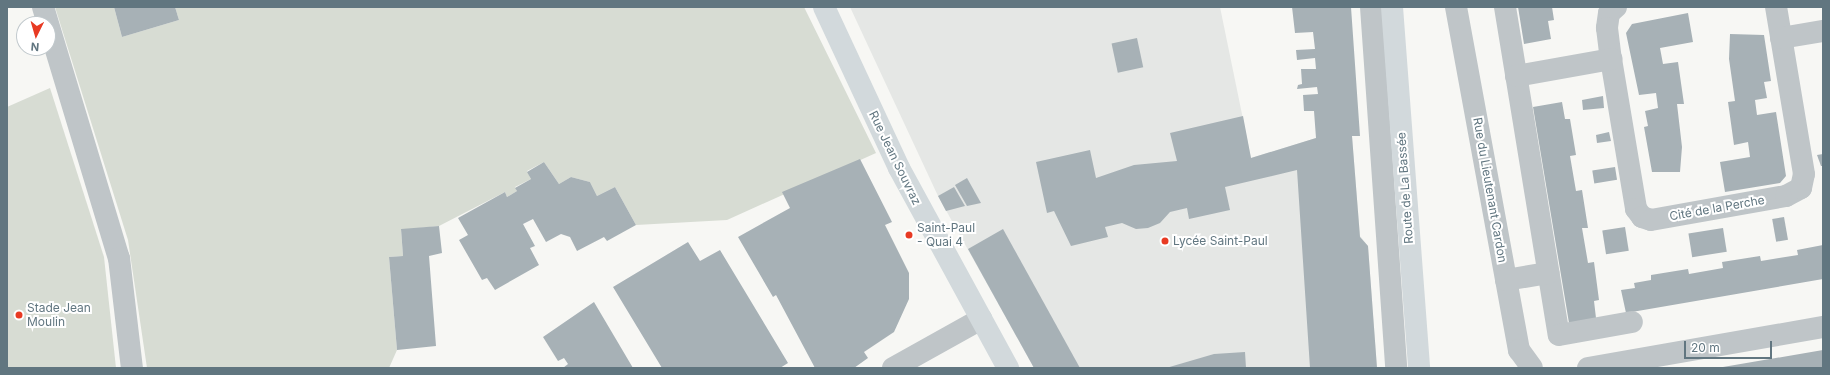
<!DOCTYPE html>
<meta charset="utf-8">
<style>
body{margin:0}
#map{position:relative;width:1830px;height:375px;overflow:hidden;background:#f7f7f4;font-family:Inter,sans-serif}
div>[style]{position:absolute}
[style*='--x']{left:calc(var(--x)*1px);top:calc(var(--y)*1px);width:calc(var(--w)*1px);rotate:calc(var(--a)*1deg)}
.built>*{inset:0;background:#e5e7e5}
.green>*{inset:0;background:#d7dcd3}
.building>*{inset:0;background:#a7b1b6;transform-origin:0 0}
.minor>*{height:22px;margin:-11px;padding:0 11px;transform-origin:11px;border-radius:11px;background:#bfc5c8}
.major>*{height:22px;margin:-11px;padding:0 11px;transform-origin:11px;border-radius:11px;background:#d2d9dc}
.dots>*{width:11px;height:11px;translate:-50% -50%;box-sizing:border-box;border:2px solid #fff;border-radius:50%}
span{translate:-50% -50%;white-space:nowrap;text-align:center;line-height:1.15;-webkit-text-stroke:4px #fff;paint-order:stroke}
.street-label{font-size:12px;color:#617680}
.poi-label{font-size:12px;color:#617680}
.left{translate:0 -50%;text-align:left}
.frame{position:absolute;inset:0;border:8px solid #617680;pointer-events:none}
.north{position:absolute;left:16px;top:16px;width:40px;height:40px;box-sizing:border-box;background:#fff;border:1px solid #c0c8cc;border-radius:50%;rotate:185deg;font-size:11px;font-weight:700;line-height:16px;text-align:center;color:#617680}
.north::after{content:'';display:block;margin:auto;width:14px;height:18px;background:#e83a23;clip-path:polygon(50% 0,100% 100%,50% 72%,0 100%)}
.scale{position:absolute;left:1684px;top:341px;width:88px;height:18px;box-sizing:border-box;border:2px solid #617680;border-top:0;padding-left:5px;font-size:12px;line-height:14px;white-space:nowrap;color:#617680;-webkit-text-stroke:3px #fff;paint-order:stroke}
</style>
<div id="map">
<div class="built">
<div style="clip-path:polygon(850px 7px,1220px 7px,1251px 158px,1316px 138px,1352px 136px,1360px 236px,1368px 246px,1377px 368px,1034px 368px,938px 196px)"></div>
</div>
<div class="green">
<div style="clip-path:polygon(55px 7px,114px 7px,122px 37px,179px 20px,175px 7px,804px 7px,876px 153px,727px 220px,636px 225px,615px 187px,597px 196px,590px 182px,571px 177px,559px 184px,544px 162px,527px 171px,531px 179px,515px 187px,517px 191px,507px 197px,505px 192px,439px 226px,401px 230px,403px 256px,389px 257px,397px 350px,389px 368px,147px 368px,128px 240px)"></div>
<div style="clip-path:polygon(50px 88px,104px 257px,116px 368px,7px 368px,7px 107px)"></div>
</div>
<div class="building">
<div style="clip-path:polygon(114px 7px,175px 7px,179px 20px,122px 37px)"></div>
<div style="clip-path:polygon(1292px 7px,1351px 7px,1360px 136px,1352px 136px,1360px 237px,1368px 246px,1377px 368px,1310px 368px,1297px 170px,1225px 187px,1230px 210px,1189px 219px,1187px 208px,1170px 212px,1160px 223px,1148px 228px,1136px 229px,1122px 223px,1105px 227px,1108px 237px,1071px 246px,1054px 211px,1047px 213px,1036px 162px,1090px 150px,1096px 178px,1134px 165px,1177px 161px,1170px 133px,1243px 116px,1251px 158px,1316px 138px,1314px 111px,1304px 111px,1303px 95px,1318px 94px,1317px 87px,1297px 89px,1298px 85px,1302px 84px,1301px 69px,1316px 69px,1315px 58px,1297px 60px,1296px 50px,1315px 49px,1313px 32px,1295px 33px)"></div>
<div style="clip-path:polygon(1518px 7px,1552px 7px,1554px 20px,1548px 21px,1551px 39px,1524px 44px)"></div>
<div style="clip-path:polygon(1688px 13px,1693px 42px,1660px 48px,1663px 64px,1678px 62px,1684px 104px,1677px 104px,1682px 147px,1680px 172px,1652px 172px,1644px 127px,1648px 126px,1645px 111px,1658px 108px,1656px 93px,1639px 95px,1626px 33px,1632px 24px)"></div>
<div style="clip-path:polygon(1730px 34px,1764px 35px,1771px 81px,1764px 82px,1767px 98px,1755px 100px,1757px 115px,1776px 112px,1786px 176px,1780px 183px,1725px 192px,1720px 162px,1750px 157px,1748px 142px,1734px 145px,1728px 102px,1735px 101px,1729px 59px)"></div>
<div style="left:1137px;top:38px;width:30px;height:26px;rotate:78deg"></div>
<div style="clip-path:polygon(1603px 96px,1604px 108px,1583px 110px,1582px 100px)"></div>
<div style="clip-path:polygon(1562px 102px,1565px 119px,1570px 119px,1576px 155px,1570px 156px,1576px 191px,1582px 190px,1588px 228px,1582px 228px,1588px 263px,1594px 262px,1599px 300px,1594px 301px,1596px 318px,1569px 323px,1533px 107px)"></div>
<div style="clip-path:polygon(1609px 132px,1611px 141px,1597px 143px,1596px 135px)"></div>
<div style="clip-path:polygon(1823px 154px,1823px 166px,1821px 166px,1817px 155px)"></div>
<div style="clip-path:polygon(860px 159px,892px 222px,885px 225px,909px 273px,909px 299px,894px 332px,864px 352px,868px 358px,854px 368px,815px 368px,776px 295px,773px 297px,738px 237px,790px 208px,782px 192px)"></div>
<div style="clip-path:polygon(544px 162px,559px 184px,571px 177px,590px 182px,597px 196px,615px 187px,636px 225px,607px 241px,604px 237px,577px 251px,570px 237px,561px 234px,546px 242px,533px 219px,523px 224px,535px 246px,530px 248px,539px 265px,495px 290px,487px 278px,482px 280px,459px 240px,468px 235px,458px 218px,505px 192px,507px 197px,517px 191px,515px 188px,531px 179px,527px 172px)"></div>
<div style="left:1615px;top:167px;width:13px;height:23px;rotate:81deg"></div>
<div style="clip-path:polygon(967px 178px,981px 203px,967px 206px,955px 185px)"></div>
<div style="clip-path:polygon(954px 187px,965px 206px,946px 211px,938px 196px)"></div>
<div style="left:1784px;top:217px;width:23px;height:12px;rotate:80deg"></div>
<div style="clip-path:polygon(439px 226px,442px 253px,429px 256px,436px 346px,397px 350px,389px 257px,403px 256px,401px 229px)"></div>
<div style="left:1625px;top:227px;width:24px;height:23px;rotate:81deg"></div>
<div style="left:1723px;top:228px;width:24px;height:35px;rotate:81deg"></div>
<div style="clip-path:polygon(1003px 229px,1080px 368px,1034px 368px,968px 249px)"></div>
<div style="clip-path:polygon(688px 242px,700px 261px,720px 250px,788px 363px,780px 368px,662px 368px,613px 287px)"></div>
<div style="clip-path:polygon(1823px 245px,1823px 279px,1626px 313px,1621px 290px,1635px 288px,1634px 283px,1651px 280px,1651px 275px,1688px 269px,1689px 274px,1723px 268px,1722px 262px,1760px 256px,1761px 261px,1779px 258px,1798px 255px,1797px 250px)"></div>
<div style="clip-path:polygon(594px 302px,633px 368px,563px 368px,568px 364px,564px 358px,558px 361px,543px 337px)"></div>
<div style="clip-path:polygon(1823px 350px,1823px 368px,1723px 368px,1723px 367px)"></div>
<div style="clip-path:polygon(1245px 352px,1246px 368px,1166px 368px,1214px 354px)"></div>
</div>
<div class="minor">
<div style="--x:43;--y:7;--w:262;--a:73.2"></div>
<div style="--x:119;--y:258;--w:111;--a:83.3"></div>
<div style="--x:1371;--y:7;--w:362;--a:86"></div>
<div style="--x:1456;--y:7;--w:349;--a:79.6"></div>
<div style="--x:1519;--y:350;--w:22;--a:54"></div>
<div style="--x:1505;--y:7;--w:332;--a:80.7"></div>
<div style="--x:1559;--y:335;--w:74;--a:-10.1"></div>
<div style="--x:1616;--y:7;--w:9;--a:139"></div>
<div style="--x:1609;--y:13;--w:15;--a:98"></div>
<div style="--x:1607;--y:28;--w:31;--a:83"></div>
<div style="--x:1611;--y:59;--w:152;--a:80.5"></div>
<div style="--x:1636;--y:209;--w:10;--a:53"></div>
<div style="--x:1642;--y:217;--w:9;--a:18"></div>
<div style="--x:1651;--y:220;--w:137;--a:-10.1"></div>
<div style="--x:1786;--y:196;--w:17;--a:-28"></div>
<div style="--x:1801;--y:188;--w:14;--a:-78"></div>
<div style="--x:1804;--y:174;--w:169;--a:-99.5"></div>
<div style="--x:1781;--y:38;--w:43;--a:-9.5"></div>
<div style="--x:1516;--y:76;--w:97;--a:-10.1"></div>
<div style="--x:1506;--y:280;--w:43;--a:-9.5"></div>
<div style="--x:893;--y:368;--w:101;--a:-29.1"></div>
<div style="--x:1588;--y:368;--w:239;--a:-9.9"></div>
</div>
<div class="major">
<div style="--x:824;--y:7;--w:178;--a:65"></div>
<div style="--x:899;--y:168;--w:228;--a:61.4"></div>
<div style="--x:1392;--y:7;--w:362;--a:85.7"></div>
</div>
<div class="dots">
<div style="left:909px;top:235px;background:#e83a23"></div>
<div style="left:1165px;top:241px;background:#e83a23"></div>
<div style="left:19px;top:315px;background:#e83a23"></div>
</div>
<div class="street-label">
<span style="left:895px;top:158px;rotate:64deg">Rue Jean Souvraz</span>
<span style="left:1405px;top:188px;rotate:-94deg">Route de La Bassée</span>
<span style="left:1490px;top:190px;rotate:80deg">Rue du Lieutenant Cardon</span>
<span style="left:1717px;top:208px;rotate:-10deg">Cité de la Perche</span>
</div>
<div class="poi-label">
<span class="left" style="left:917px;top:235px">Saint-Paul<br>- Quai 4</span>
<span class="left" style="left:1173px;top:241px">Lycée Saint-Paul</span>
<span class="left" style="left:27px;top:315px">Stade Jean<br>Moulin</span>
</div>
<div class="frame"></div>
<div class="north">N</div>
<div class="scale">20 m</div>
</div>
